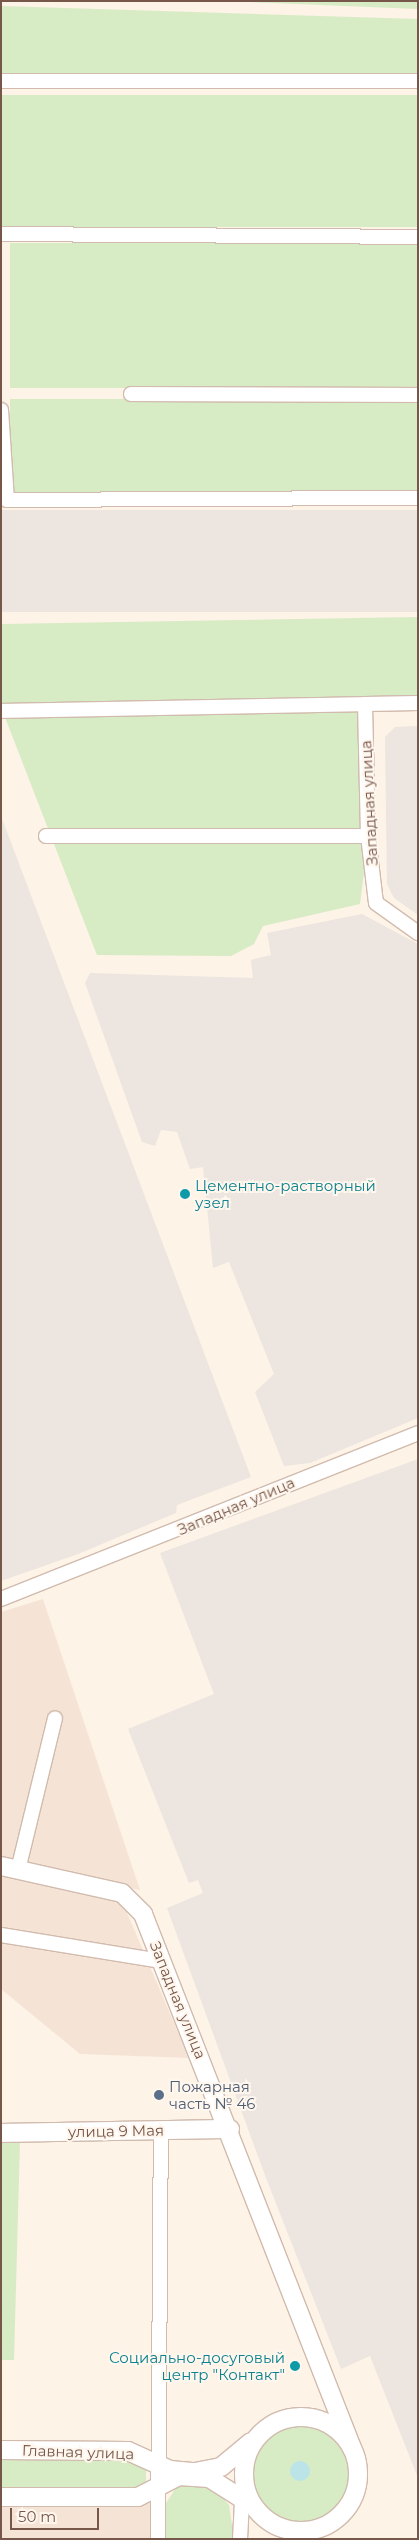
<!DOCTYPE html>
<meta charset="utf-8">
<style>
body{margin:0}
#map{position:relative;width:419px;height:2540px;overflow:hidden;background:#fdf3e7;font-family:Montserrat,sans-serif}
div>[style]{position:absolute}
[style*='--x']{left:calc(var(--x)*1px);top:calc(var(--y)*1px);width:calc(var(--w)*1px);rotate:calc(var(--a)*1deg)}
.residential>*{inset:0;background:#f5e4d5;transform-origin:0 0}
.industrial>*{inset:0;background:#ede5e0;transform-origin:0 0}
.green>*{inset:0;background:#d7ebc4;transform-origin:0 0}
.round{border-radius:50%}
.water>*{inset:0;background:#bae4e7}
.roads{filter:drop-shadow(1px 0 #d1bbae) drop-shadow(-1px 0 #d1bbae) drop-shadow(0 1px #d1bbae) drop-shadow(0 -1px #d1bbae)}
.minor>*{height:14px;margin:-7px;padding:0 7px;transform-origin:7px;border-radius:7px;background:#fff}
.tertiary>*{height:18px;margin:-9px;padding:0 9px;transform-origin:9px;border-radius:9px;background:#fff}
.tertiary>.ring{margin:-9px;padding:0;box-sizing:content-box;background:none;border:18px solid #fff;border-radius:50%}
.dots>*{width:14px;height:14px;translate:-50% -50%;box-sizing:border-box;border:2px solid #fff7ee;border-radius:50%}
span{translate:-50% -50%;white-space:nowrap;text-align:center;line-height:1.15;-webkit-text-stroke:4px #fff7ee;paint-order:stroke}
.street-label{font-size:15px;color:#77574a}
.culture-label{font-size:15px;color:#0d838f}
.left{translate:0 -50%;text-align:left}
.right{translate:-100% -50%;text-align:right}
.service-label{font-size:15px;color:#4e5e75}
.frame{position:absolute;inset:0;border:2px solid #77574a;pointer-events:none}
.scale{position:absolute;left:10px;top:2508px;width:89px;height:22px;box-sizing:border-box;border:2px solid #77574a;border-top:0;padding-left:6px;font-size:15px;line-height:18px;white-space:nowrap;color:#77574a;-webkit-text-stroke:4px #fff7ee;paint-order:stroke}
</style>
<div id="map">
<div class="residential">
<div style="clip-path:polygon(43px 1599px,140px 1890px,1px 1861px,1px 1612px)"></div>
<div style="clip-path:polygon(1px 1876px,122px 1901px,189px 2058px,80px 2054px,1px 1989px)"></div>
<div style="left:152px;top:2502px;width:37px;height:151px;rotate:90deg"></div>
</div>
<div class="industrial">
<div style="left:418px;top:510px;width:102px;height:417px;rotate:90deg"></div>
<div style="clip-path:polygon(418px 726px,418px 915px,394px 898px,387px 884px,385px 737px,395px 727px)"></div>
<div style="clip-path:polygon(1px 816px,251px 1477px,177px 1505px,176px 1513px,78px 1554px,1px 1581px)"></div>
<div style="clip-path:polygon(362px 914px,418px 944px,418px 1418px,310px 1463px,284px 1466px,255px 1392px,274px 1374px,229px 1262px,213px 1268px,203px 1167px,190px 1169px,177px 1132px,161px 1130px,155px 1146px,142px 1142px,85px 983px,90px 973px,253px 978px,251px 960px,271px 955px,267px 933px)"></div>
<div style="clip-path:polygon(418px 1459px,418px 2478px,370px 2356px,341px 2369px,266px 2178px,167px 1908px,203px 1893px,198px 1880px,189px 1883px,128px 1729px,214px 1694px,160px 1553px)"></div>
</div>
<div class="green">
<div style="clip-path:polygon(227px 1px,418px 1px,418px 9px)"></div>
<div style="clip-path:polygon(1px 6px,418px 19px,418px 77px,1px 77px)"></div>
<div style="left:1px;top:95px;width:417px;height:132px"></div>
<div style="left:10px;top:243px;width:408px;height:145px"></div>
<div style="left:10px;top:399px;width:408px;height:94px"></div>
<div style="clip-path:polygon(418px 617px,418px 696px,358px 698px,364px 872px,360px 904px,263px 926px,254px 944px,231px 956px,97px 955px,1px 707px,1px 624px)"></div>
<div style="clip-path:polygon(1px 2141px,20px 2141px,14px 2360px,1px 2360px)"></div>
<div class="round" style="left:249px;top:2421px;width:102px;height:102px"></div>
<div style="clip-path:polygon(1px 2455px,136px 2456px,146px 2465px,146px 2481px,143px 2489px,1px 2492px)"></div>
<div style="clip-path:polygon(178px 2485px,199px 2485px,218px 2493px,229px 2505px,234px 2539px,165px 2539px,166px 2503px)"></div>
</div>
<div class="water">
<div class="round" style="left:290px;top:2461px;width:20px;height:20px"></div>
</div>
<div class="roads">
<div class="minor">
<div style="--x:1;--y:81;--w:417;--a:0"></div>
<div style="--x:1;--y:234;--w:417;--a:0.4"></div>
<div style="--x:131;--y:394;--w:287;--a:0.2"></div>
<div style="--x:1;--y:410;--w:90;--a:86.2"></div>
<div style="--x:7;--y:500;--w:411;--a:-0.3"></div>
<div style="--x:418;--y:703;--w:53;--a:178.9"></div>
<div style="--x:365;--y:704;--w:132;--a:88.7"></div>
<div style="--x:368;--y:836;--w:67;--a:83.2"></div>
<div style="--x:376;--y:903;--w:52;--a:35.5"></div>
<div style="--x:1;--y:711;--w:364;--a:-1.1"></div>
<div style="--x:46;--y:836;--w:322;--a:0"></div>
<div style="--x:1;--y:1599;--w:449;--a:-21.7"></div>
<div style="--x:18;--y:1870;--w:156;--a:-76.3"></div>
<div style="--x:1;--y:1935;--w:163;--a:9.2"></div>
<div style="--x:158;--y:2539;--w:408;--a:-89.6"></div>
<div style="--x:240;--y:2539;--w:75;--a:-86.9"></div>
<div style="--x:291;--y:2539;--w:25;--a:-23"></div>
</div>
<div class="tertiary">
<div style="--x:1;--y:1866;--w:124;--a:12.6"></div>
<div style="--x:122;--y:1893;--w:30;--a:45"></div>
<div style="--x:143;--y:1914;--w:573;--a:68.63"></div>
<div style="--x:1;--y:2133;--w:229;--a:-1"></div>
<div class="ring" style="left:244px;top:2417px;width:96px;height:96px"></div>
<div style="--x:1;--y:2450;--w:127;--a:0.5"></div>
<div style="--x:128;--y:2451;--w:46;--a:24.3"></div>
<div style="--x:170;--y:2470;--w:25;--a:5"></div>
<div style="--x:195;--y:2472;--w:26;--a:-11"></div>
<div style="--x:221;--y:2467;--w:38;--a:-40"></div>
<div style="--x:1;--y:2497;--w:137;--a:0"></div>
<div style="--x:138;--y:2497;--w:46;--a:-27.1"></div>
<div style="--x:179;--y:2476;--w:30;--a:4"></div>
<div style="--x:209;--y:2478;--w:51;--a:32.1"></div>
</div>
</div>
<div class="dots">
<div style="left:185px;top:1194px;background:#0f9aa8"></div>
<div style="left:159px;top:2095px;background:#5c6f8a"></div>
<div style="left:295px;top:2366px;background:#0f9aa8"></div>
</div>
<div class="street-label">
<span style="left:369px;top:803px;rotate:-93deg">Западная улица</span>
<span style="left:236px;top:1506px;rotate:-23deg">Западная улица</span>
<span style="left:178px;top:2000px;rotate:68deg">Западная улица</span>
<span style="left:116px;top:2131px;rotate:-1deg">улица 9 Мая</span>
<span style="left:78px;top:2452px;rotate:2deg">Главная улица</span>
</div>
<div class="culture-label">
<span class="left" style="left:195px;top:1194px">Цементно-растворный<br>узел</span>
<span class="right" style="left:285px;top:2366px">Социально-досуговый<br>центр "Контакт"</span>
</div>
<div class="service-label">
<span class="left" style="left:169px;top:2095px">Пожарная<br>часть № 46</span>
</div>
<div class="frame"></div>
<div class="scale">50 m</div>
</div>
